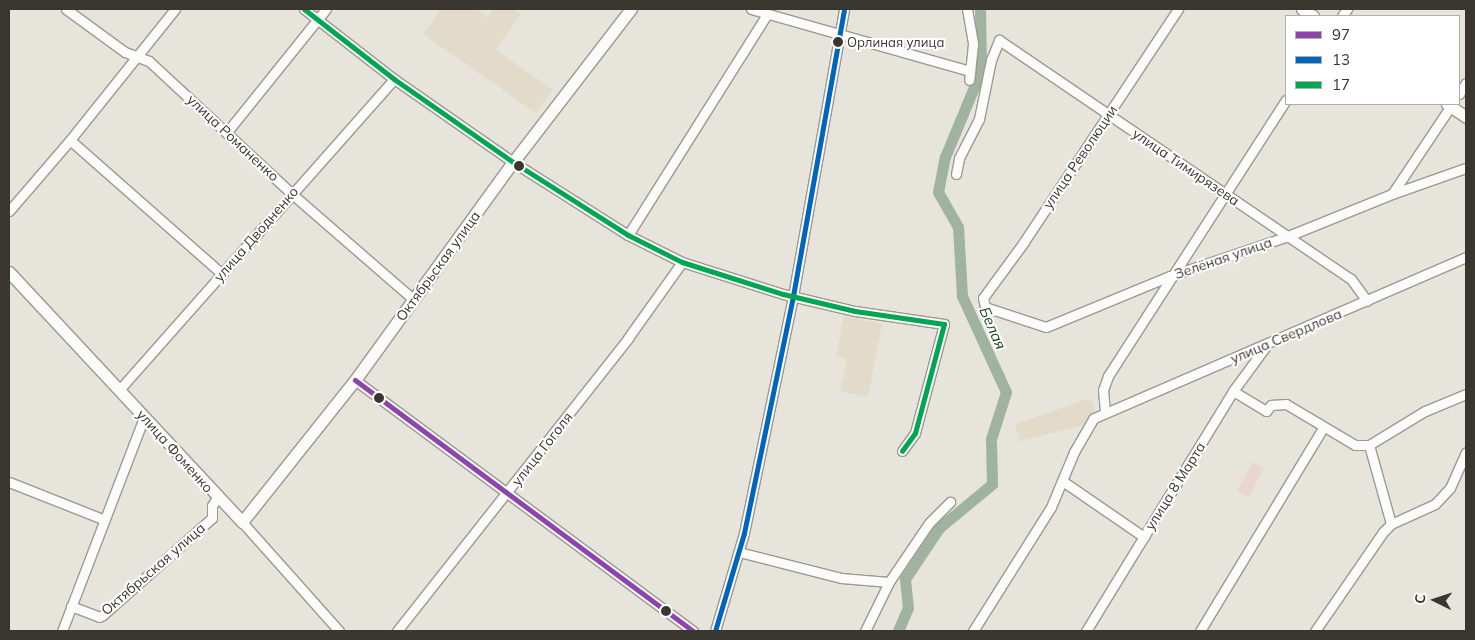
<!DOCTYPE html>
<meta charset="utf-8">
<style>
body{margin:0}
#map{position:relative;width:1475px;height:640px;overflow:hidden;background:#e7e4db;font-family:Mulish,sans-serif}
div>[style]{position:absolute}
[style*='--x']{left:calc(var(--x)*1px);top:calc(var(--y)*1px);width:calc(var(--w)*1px);rotate:calc(var(--a)*1deg)}
.built>*{inset:0;background:#e2dbca}
.green>*{inset:0;background:#ead6d0;transform-origin:0 0}
.river>*{height:11px;margin:-5.5px;padding:0 5.5px;transform-origin:5.5px;border-radius:5.5px;background:#a0b2a0}
.roads{filter:drop-shadow(1px 0 #9c9992) drop-shadow(-1px 0 #9c9992) drop-shadow(0 1px #9c9992) drop-shadow(0 -1px #9c9992)}
.minor>*{height:9px;margin:-4.5px;padding:0 4.5px;transform-origin:4.5px;border-radius:4.5px;background:#fbfbfa}
.major>*{height:11px;margin:-5.5px;padding:0 5.5px;transform-origin:5.5px;border-radius:5.5px;background:#fbfbfa}
.bus-1>*{height:5px;margin:-2.5px;padding:0 2.5px;transform-origin:2.5px;border-radius:2.5px;background:#8e44ad}
.bus-2>*{height:5px;margin:-2.5px;padding:0 2.5px;transform-origin:2.5px;border-radius:2.5px;background:#0065bd}
.bus-3>*{height:5px;margin:-2.5px;padding:0 2.5px;transform-origin:2.5px;border-radius:2.5px;background:#00a651}
.dots>*{width:14px;height:14px;translate:-50% -50%;box-sizing:border-box;border:2px solid #fff;border-radius:50%}
span{translate:-50% -50%;white-space:nowrap;text-align:center;line-height:1.15;-webkit-text-stroke:4px #fff;paint-order:stroke}
.bus-label{font-size:13px;color:#39362f}
.left{translate:0 -50%;text-align:left}
.street-label{font-size:14px;color:#39362f}
.water-label{font-size:15px;color:#184423;font-style:italic}
.frame{position:absolute;inset:0;border:10px solid #39362f;pointer-events:none}
.legend{position:absolute;left:1285px;top:15px;width:175px;height:90px;box-sizing:border-box;background:#fff;border:1px solid #b0afac;margin:0;padding:6px 9px;list-style:none;font-size:15px;color:#39362f}
.legend li{display:flex;align-items:center;gap:10px;height:25px}
.legend b{width:25px;border:1px solid #b0afac}
.north{position:absolute;left:1410px;top:575px;width:50px;height:50px;-webkit-text-stroke:4px #fff;paint-order:stroke;rotate:274deg;font-size:14px;font-weight:700;line-height:20px;text-align:center;color:#39362f}
.north::after{content:'';display:block;margin:auto;width:18px;height:22px;background:#39362f;clip-path:polygon(50% 0,100% 100%,50% 72%,0 100%)}
</style>
<div id="map">
<div class="built">
<div style="clip-path:polygon(441px 9px,476px 9px,487px 17px,493px 9px,513px 9px,521px 14px,496px 50px,553px 90px,536px 113px,423px 34px)"></div>
<div style="clip-path:polygon(844px 316px,882px 324px,868px 397px,840px 391px,847px 359px,836px 356px)"></div>
<div style="clip-path:polygon(1091px 398px,1095px 413px,1089px 415px,1085px 425px,1020px 441px,1015px 424px)"></div>
</div>
<div class="green">
<div style="left:1253px;top:462px;width:13px;height:33px;rotate:29deg"></div>
</div>
<div class="river">
<div style="--x:898;--y:631;--w:25;--a:-67"></div>
<div style="--x:908;--y:608;--w:29;--a:-96"></div>
<div style="--x:905;--y:579;--w:61;--a:-56.3"></div>
<div style="--x:939;--y:528;--w:69;--a:-39.7"></div>
<div style="--x:992;--y:484;--w:45;--a:-91.3"></div>
<div style="--x:991;--y:439;--w:49;--a:-72.3"></div>
<div style="--x:1006;--y:392;--w:106;--a:-114.6"></div>
<div style="--x:962;--y:296;--w:69;--a:-93.3"></div>
<div style="--x:958;--y:227;--w:40;--a:-119.7"></div>
<div style="--x:938;--y:192;--w:36;--a:-79"></div>
<div style="--x:945;--y:157;--w:94;--a:-67.5"></div>
<div style="--x:981;--y:70;--w:61;--a:-90.9"></div>
</div>
<div class="roads">
<div class="minor">
<div style="--x:66;--y:9;--w:73;--a:36.1"></div>
<div style="--x:125;--y:52;--w:26;--a:21"></div>
<div style="--x:149;--y:61;--w:194;--a:42.9"></div>
<div style="--x:291;--y:193;--w:163;--a:41"></div>
<div style="--x:304;--y:9;--w:114;--a:37.9"></div>
<div style="--x:394;--y:79;--w:145;--a:34.9"></div>
<div style="--x:513;--y:162;--w:136;--a:32.4"></div>
<div style="--x:628;--y:235;--w:60;--a:26.6"></div>
<div style="--x:682;--y:262;--w:106;--a:17.6"></div>
<div style="--x:783;--y:294;--w:74;--a:13.3"></div>
<div style="--x:855;--y:311;--w:90;--a:8.3"></div>
<div style="--x:944;--y:324;--w:113;--a:104.9"></div>
<div style="--x:915;--y:433;--w:22;--a:126"></div>
<div style="--x:751;--y:9;--w:228;--a:15.8"></div>
<div style="--x:967;--y:9;--w:36;--a:80"></div>
<div style="--x:973;--y:44;--w:36;--a:96"></div>
<div style="--x:1178;--y:9;--w:279;--a:123.5"></div>
<div style="--x:1024;--y:242;--w:69;--a:126.2"></div>
<div style="--x:983;--y:298;--w:9;--a:77"></div>
<div style="--x:985;--y:307;--w:64;--a:18.2"></div>
<div style="--x:1046;--y:327;--w:134;--a:-22.4"></div>
<div style="--x:1170;--y:276;--w:125;--a:-18.7"></div>
<div style="--x:1288;--y:236;--w:112;--a:-22"></div>
<div style="--x:1392;--y:194;--w:78;--a:-19.4"></div>
<div style="--x:1342;--y:16;--w:9;--a:-54"></div>
<div style="--x:1459;--y:94;--w:13;--a:-58"></div>
<div style="--x:227;--y:132;--w:158;--a:-51.2"></div>
<div style="--x:70;--y:140;--w:203;--a:41.4"></div>
<div style="--x:956;--y:174;--w:16;--a:-79"></div>
<div style="--x:959;--y:158;--w:44;--a:-62.9"></div>
<div style="--x:979;--y:119;--w:60;--a:-78.5"></div>
<div style="--x:991;--y:60;--w:22;--a:-68"></div>
<div style="--x:999;--y:40;--w:425;--a:34.2"></div>
<div style="--x:1351;--y:279;--w:27;--a:54"></div>
<div style="--x:1392;--y:194;--w:108;--a:-56.3"></div>
<div style="--x:9;--y:211;--w:94;--a:-49.3"></div>
<div style="--x:70;--y:140;--w:168;--a:-51.3"></div>
<div style="--x:628;--y:235;--w:261;--a:-57.8"></div>
<div style="--x:355;--y:380;--w:421;--a:36.6"></div>
<div style="--x:119;--y:390;--w:415;--a:-48.5"></div>
<div style="--x:1233;--y:391;--w:39;--a:31"></div>
<div style="--x:1266;--y:411;--w:8;--a:-50"></div>
<div style="--x:1271;--y:405;--w:15;--a:-4"></div>
<div style="--x:1286;--y:404;--w:80;--a:30.7"></div>
<div style="--x:1355;--y:445;--w:14;--a:0"></div>
<div style="--x:1369;--y:445;--w:82;--a:74.4"></div>
<div style="--x:1105;--y:412;--w:22;--a:-95"></div>
<div style="--x:1103;--y:390;--w:15;--a:-70"></div>
<div style="--x:1108;--y:376;--w:328;--a:-57.2"></div>
<div style="--x:1369;--y:445;--w:66;--a:-31.3"></div>
<div style="--x:1425;--y:411;--w:44;--a:-22.5"></div>
<div style="--x:9;--y:482;--w:103;--a:21.6"></div>
<div style="--x:1064;--y:482;--w:97;--a:34.5"></div>
<div style="--x:242;--y:522;--w:146;--a:48.3"></div>
<div style="--x:739;--y:552;--w:105;--a:14.3"></div>
<div style="--x:841;--y:578;--w:48;--a:4.8"></div>
<div style="--x:71;--y:606;--w:30;--a:21"></div>
<div style="--x:99;--y:617;--w:4;--a:-27"></div>
<div style="--x:103;--y:615;--w:146;--a:-41.7"></div>
<div style="--x:212;--y:518;--w:12;--a:-90"></div>
<div style="--x:212;--y:506;--w:10;--a:-61"></div>
<div style="--x:62;--y:631;--w:229;--a:-69"></div>
<div style="--x:397;--y:631;--w:373;--a:-51.7"></div>
<div style="--x:628;--y:338;--w:93;--a:-54.6"></div>
<div style="--x:715;--y:631;--w:102;--a:-73.5"></div>
<div style="--x:744;--y:533;--w:242;--a:-78.3"></div>
<div style="--x:793;--y:296;--w:291;--a:-79.9"></div>
<div style="--x:865;--y:631;--w:55;--a:-63.9"></div>
<div style="--x:889;--y:582;--w:71;--a:-55.9"></div>
<div style="--x:929;--y:523;--w:30;--a:-45"></div>
<div style="--x:973;--y:631;--w:146;--a:-57.8"></div>
<div style="--x:1051;--y:507;--w:60;--a:-67.3"></div>
<div style="--x:1074;--y:452;--w:39;--a:-60"></div>
<div style="--x:1094;--y:418;--w:405;--a:-23.4"></div>
<div style="--x:1086;--y:631;--w:281;--a:-58.5"></div>
<div style="--x:1233;--y:391;--w:56;--a:-53.7"></div>
<div style="--x:1200;--y:631;--w:237;--a:-58.8"></div>
<div style="--x:1315;--y:631;--w:120;--a:-55.5"></div>
<div style="--x:1383;--y:532;--w:11;--a:-45"></div>
<div style="--x:1391;--y:524;--w:48;--a:-24.4"></div>
<div style="--x:1435;--y:504;--w:22;--a:-47"></div>
<div style="--x:1450;--y:488;--w:39;--a:-66"></div>
</div>
<div class="major">
<div style="--x:1302;--y:9;--w:13;--a:32"></div>
<div style="--x:1447;--y:104;--w:23;--a:34"></div>
<div style="--x:9;--y:272;--w:342;--a:47"></div>
<div style="--x:242;--y:522;--w:181;--a:-51.5"></div>
<div style="--x:355;--y:380;--w:269;--a:-54.1"></div>
<div style="--x:513;--y:162;--w:193;--a:-52.4"></div>
</div>
</div>
<div class="bus-1">
<div style="--x:355;--y:380;--w:421;--a:36.6"></div>
</div>
<div class="bus-2">
<div style="--x:715;--y:631;--w:102;--a:-73.5"></div>
<div style="--x:744;--y:533;--w:242;--a:-78.3"></div>
<div style="--x:793;--y:296;--w:291;--a:-79.9"></div>
</div>
<div class="bus-3">
<div style="--x:304;--y:9;--w:114;--a:37.9"></div>
<div style="--x:394;--y:79;--w:145;--a:34.9"></div>
<div style="--x:513;--y:162;--w:136;--a:32.4"></div>
<div style="--x:628;--y:235;--w:60;--a:26.6"></div>
<div style="--x:682;--y:262;--w:106;--a:17.6"></div>
<div style="--x:783;--y:294;--w:74;--a:13.3"></div>
<div style="--x:855;--y:311;--w:90;--a:8.3"></div>
<div style="--x:944;--y:324;--w:113;--a:104.9"></div>
<div style="--x:915;--y:433;--w:22;--a:126"></div>
</div>
<div class="dots">
<div style="left:838px;top:42px;background:#39362f"></div>
<div style="left:519px;top:166px;background:#39362f"></div>
<div style="left:379px;top:398px;background:#39362f"></div>
<div style="left:666px;top:611px;background:#39362f"></div>
</div>
<div class="bus-label">
<span class="left" style="left:847px;top:42px">Орлиная улица</span>
</div>
<div class="street-label">
<span style="left:233px;top:138px;rotate:43deg">улица Романенко</span>
<span style="left:1080px;top:157px;rotate:-56deg">улица Революции</span>
<span style="left:1186px;top:167px;rotate:34deg">улица Тимирязева</span>
<span style="left:256px;top:234px;rotate:-49deg">улица Дводненко</span>
<span style="left:1223px;top:258px;rotate:-19deg">Зелёная улица</span>
<span style="left:438px;top:266px;rotate:-54deg">Октябрьская улица</span>
<span style="left:1286px;top:336px;rotate:-23deg">улица Свердлова</span>
<span style="left:542px;top:449px;rotate:-52deg">улица Гоголя</span>
<span style="left:175px;top:451px;rotate:48deg">улица Фоменко</span>
<span style="left:1175px;top:486px;rotate:-58deg">улица 8 Марта</span>
<span style="left:153px;top:569px;rotate:-41deg">Октябрьская улица</span>
</div>
<div class="water-label">
<span style="left:993px;top:328px;rotate:66deg">Белая</span>
</div>
<div class="frame"></div>
<ul class="legend">
<li><b style="height:6px;background:#8e44ad"></b>97</li>
<li><b style="height:6px;background:#0065bd"></b>13</li>
<li><b style="height:6px;background:#00a651"></b>17</li>
</ul>
<div class="north">С</div>
</div>
